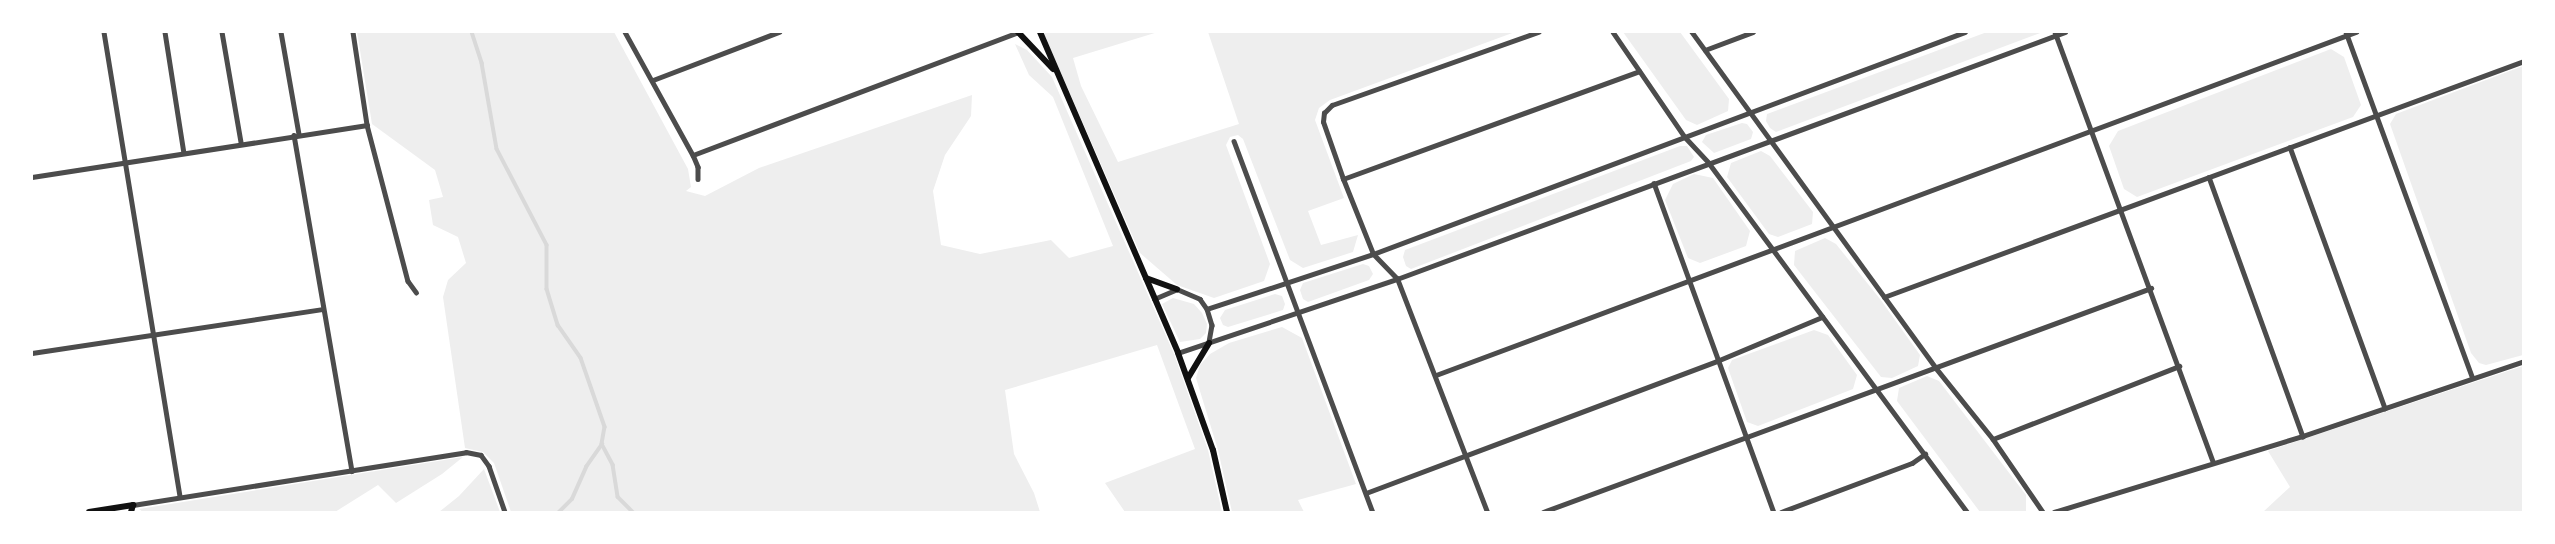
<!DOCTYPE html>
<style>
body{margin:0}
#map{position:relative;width:2555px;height:544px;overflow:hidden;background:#fff;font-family:"Work Sans",sans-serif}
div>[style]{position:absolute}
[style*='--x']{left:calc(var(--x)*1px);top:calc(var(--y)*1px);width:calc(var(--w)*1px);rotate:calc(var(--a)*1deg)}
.green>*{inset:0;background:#eee}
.stream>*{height:3.5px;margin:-1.75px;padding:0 1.75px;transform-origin:1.75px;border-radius:1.75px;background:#d9d9d9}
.minor>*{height:4.5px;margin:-2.25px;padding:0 2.25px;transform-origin:2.25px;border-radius:2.25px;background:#4c4c4c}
.secondary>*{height:6px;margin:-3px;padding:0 3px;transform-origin:3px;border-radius:3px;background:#111}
span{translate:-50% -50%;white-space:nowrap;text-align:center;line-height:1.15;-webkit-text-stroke:5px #fff;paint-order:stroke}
.frame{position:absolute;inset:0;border:33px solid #fff;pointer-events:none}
</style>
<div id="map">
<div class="green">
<div style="clip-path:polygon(357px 32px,614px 32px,688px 169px,691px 187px,686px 191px,705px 196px,759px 168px,972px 95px,971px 116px,945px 155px,933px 191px,941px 245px,980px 254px,1051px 240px,1069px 258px,1113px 246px,1053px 97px,1029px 75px,1015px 44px,1027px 50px,1052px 77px,1174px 354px,1208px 450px,1222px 512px,1125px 512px,1105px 483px,1195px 449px,1157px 345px,1005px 390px,1014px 454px,1034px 493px,1040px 512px,511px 512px,494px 463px,483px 452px,465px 448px,443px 297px,448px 280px,466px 263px,458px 237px,433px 225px,429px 200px,443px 197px,435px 170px,372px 124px)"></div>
<div style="clip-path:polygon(1043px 32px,1158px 32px,1073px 58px,1081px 86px,1118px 162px,1239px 124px,1208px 32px,1515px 32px,1330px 100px,1319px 108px,1315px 120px,1344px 198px,1308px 211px,1321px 245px,1358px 235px,1353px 252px,1303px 268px,1290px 260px,1243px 139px,1238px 135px,1230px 137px,1226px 145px,1270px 264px,1264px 281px,1214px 298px,1177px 285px,1140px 253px)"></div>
<div style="clip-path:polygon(1623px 32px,1680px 32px,1729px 99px,1728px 111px,1697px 125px,1686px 120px)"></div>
<div style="clip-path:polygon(1987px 32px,2043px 32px,1776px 132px,1770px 128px,1766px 121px,1767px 114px)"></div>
<div style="clip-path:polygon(2331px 49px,2344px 57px,2361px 105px,2353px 117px,2137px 197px,2124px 189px,2109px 146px,2118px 131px)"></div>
<div style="clip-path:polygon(2523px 66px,2523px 355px,2486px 365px,2479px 363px,2471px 353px,2390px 124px,2396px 114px)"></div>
<div style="clip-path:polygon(1742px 123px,1747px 124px,1753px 132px,1751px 139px,1714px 153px,1702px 142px,1706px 135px)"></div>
<div style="clip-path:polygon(1680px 146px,1687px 146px,1694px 157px,1691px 161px,1411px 269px,1406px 266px,1403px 257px,1405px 250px)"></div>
<div style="clip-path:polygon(1761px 151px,1770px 156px,1813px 212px,1812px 224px,1778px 237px,1769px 234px,1727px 177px,1731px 163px)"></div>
<div style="clip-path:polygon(1694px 174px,1713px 178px,1750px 231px,1746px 246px,1700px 263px,1688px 258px,1665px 200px,1673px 184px)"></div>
<div style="clip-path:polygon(1825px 238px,1836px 244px,1880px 299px,1920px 355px,1918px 366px,1892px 378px,1881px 377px,1794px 265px,1795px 251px)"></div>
<div style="clip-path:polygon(1363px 264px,1369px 266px,1373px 274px,1369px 280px,1308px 302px,1303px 299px,1300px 290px,1303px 283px)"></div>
<div style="clip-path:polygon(1275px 294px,1282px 296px,1285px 304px,1283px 310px,1228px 327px,1223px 325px,1220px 318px,1225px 310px)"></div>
<div style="clip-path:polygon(1173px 298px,1194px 304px,1202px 313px,1207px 324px,1206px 333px,1200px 339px,1180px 342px,1162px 304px)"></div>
<div style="clip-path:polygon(1282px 327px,1302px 338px,1356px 484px,1298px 500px,1304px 512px,1232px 512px,1218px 450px,1196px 378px,1200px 365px,1210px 354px,1229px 343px)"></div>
<div style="clip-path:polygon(1814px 330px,1828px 335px,1857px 375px,1853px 389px,1758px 426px,1747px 422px,1728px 368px,1732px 360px)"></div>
<div style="clip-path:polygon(2523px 366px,2523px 512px,2263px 512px,2290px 487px,2268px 451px)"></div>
<div style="clip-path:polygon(1927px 376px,1939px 381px,2026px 495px,2026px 512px,1980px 512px,1897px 401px,1899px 388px)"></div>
<div style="clip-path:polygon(463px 457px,442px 474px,396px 503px,378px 485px,335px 512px,143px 512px,139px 509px)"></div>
<div style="clip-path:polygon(484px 469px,500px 512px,439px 512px,459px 496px)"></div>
</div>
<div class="stream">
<div style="--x:472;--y:32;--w:33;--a:72"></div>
<div style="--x:482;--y:63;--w:87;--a:80.1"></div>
<div style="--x:497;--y:149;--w:108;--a:62.5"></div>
<div style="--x:547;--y:245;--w:44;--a:90"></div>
<div style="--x:547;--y:289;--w:38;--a:73"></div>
<div style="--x:558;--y:325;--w:40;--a:55.1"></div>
<div style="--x:581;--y:358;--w:73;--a:70.8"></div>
<div style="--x:605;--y:427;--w:17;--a:100"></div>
<div style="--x:602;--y:444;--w:24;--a:62"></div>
<div style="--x:613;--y:465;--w:32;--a:81"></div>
<div style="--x:618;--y:497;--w:21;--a:45"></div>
<div style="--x:559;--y:512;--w:18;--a:-45"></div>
<div style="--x:572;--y:499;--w:35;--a:-66"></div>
<div style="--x:586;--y:467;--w:28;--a:-55"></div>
</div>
<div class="minor">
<div style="--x:104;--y:32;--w:470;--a:80.7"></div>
<div style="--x:165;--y:32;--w:122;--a:81.1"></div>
<div style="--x:222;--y:32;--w:112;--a:80.2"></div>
<div style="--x:281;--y:32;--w:104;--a:80"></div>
<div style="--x:353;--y:32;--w:94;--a:81.4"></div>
<div style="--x:367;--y:125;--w:161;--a:75.3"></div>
<div style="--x:408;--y:281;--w:14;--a:54"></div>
<div style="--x:625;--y:32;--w:141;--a:61.1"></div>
<div style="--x:693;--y:155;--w:13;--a:67"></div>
<div style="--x:698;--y:167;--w:12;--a:90"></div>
<div style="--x:1613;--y:32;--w:127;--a:55.6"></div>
<div style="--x:1685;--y:137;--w:35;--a:47"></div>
<div style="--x:1709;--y:163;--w:434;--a:53.5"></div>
<div style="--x:1692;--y:32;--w:415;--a:54"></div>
<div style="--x:1936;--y:368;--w:91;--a:51.2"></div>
<div style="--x:1993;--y:439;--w:88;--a:55.6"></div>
<div style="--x:2055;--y:32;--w:457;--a:69.8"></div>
<div style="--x:2346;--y:32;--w:367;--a:69.9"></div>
<div style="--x:1705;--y:50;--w:51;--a:-20.6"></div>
<div style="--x:653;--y:80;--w:135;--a:-20.9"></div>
<div style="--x:294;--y:135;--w:341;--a:80.2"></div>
<div style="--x:1234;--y:141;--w:396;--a:69.5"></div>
<div style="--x:2290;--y:147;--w:278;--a:70"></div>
<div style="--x:693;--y:155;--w:348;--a:-20.7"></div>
<div style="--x:32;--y:177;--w:339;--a:-8.8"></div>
<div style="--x:2209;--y:177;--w:276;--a:70.1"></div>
<div style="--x:1343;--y:179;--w:315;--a:-20"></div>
<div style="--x:1654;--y:183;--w:350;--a:70"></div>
<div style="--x:1884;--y:297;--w:682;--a:-20.24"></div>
<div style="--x:1154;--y:299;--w:25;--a:-23"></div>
<div style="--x:1177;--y:289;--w:25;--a:23"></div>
<div style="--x:1200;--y:299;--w:12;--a:55"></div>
<div style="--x:1207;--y:309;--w:17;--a:73"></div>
<div style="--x:1212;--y:325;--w:17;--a:100"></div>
<div style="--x:1207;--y:309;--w:175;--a:-18.3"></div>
<div style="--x:1373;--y:254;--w:632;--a:-20.56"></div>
<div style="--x:32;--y:353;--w:293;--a:-8.6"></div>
<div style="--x:1178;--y:353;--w:231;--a:-18.7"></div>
<div style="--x:1397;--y:279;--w:712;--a:-20.29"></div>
<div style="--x:1436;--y:375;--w:982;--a:-20.45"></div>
<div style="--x:1993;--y:439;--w:200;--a:-21.4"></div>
<div style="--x:1366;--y:493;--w:375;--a:-20.6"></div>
<div style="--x:1717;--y:361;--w:114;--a:-22.7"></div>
<div style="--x:133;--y:505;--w:337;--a:-9"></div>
<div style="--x:466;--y:452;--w:15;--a:11"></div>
<div style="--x:481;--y:455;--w:14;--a:54"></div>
<div style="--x:489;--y:466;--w:49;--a:70.8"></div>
<div style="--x:1487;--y:512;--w:250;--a:-111.1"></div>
<div style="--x:1397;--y:279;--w:35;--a:-134"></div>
<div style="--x:1373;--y:254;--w:81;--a:-111.8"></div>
<div style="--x:1343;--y:179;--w:60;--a:-109.3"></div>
<div style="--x:1323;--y:122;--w:9;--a:-84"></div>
<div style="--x:1324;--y:113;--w:11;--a:-45"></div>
<div style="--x:1332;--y:105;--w:219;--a:-19.5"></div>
<div style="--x:1543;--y:512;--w:648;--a:-20.22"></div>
<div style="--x:1781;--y:512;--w:140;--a:-20.5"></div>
<div style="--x:1912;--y:463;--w:16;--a:-35"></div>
<div style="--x:2054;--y:512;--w:260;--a:-17"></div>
<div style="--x:2303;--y:436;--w:233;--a:-18.7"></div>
</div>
<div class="secondary">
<div style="--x:1018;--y:32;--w:51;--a:46.6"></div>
<div style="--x:1040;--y:32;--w:349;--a:66.7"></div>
<div style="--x:1178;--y:353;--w:103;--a:70.2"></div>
<div style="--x:1213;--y:450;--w:64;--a:77.3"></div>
<div style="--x:1146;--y:278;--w:33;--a:20"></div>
<div style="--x:1188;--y:378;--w:41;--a:-59"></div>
<div style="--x:89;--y:512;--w:45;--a:-9"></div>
<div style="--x:133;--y:505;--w:7;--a:106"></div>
</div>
<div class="frame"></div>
</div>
